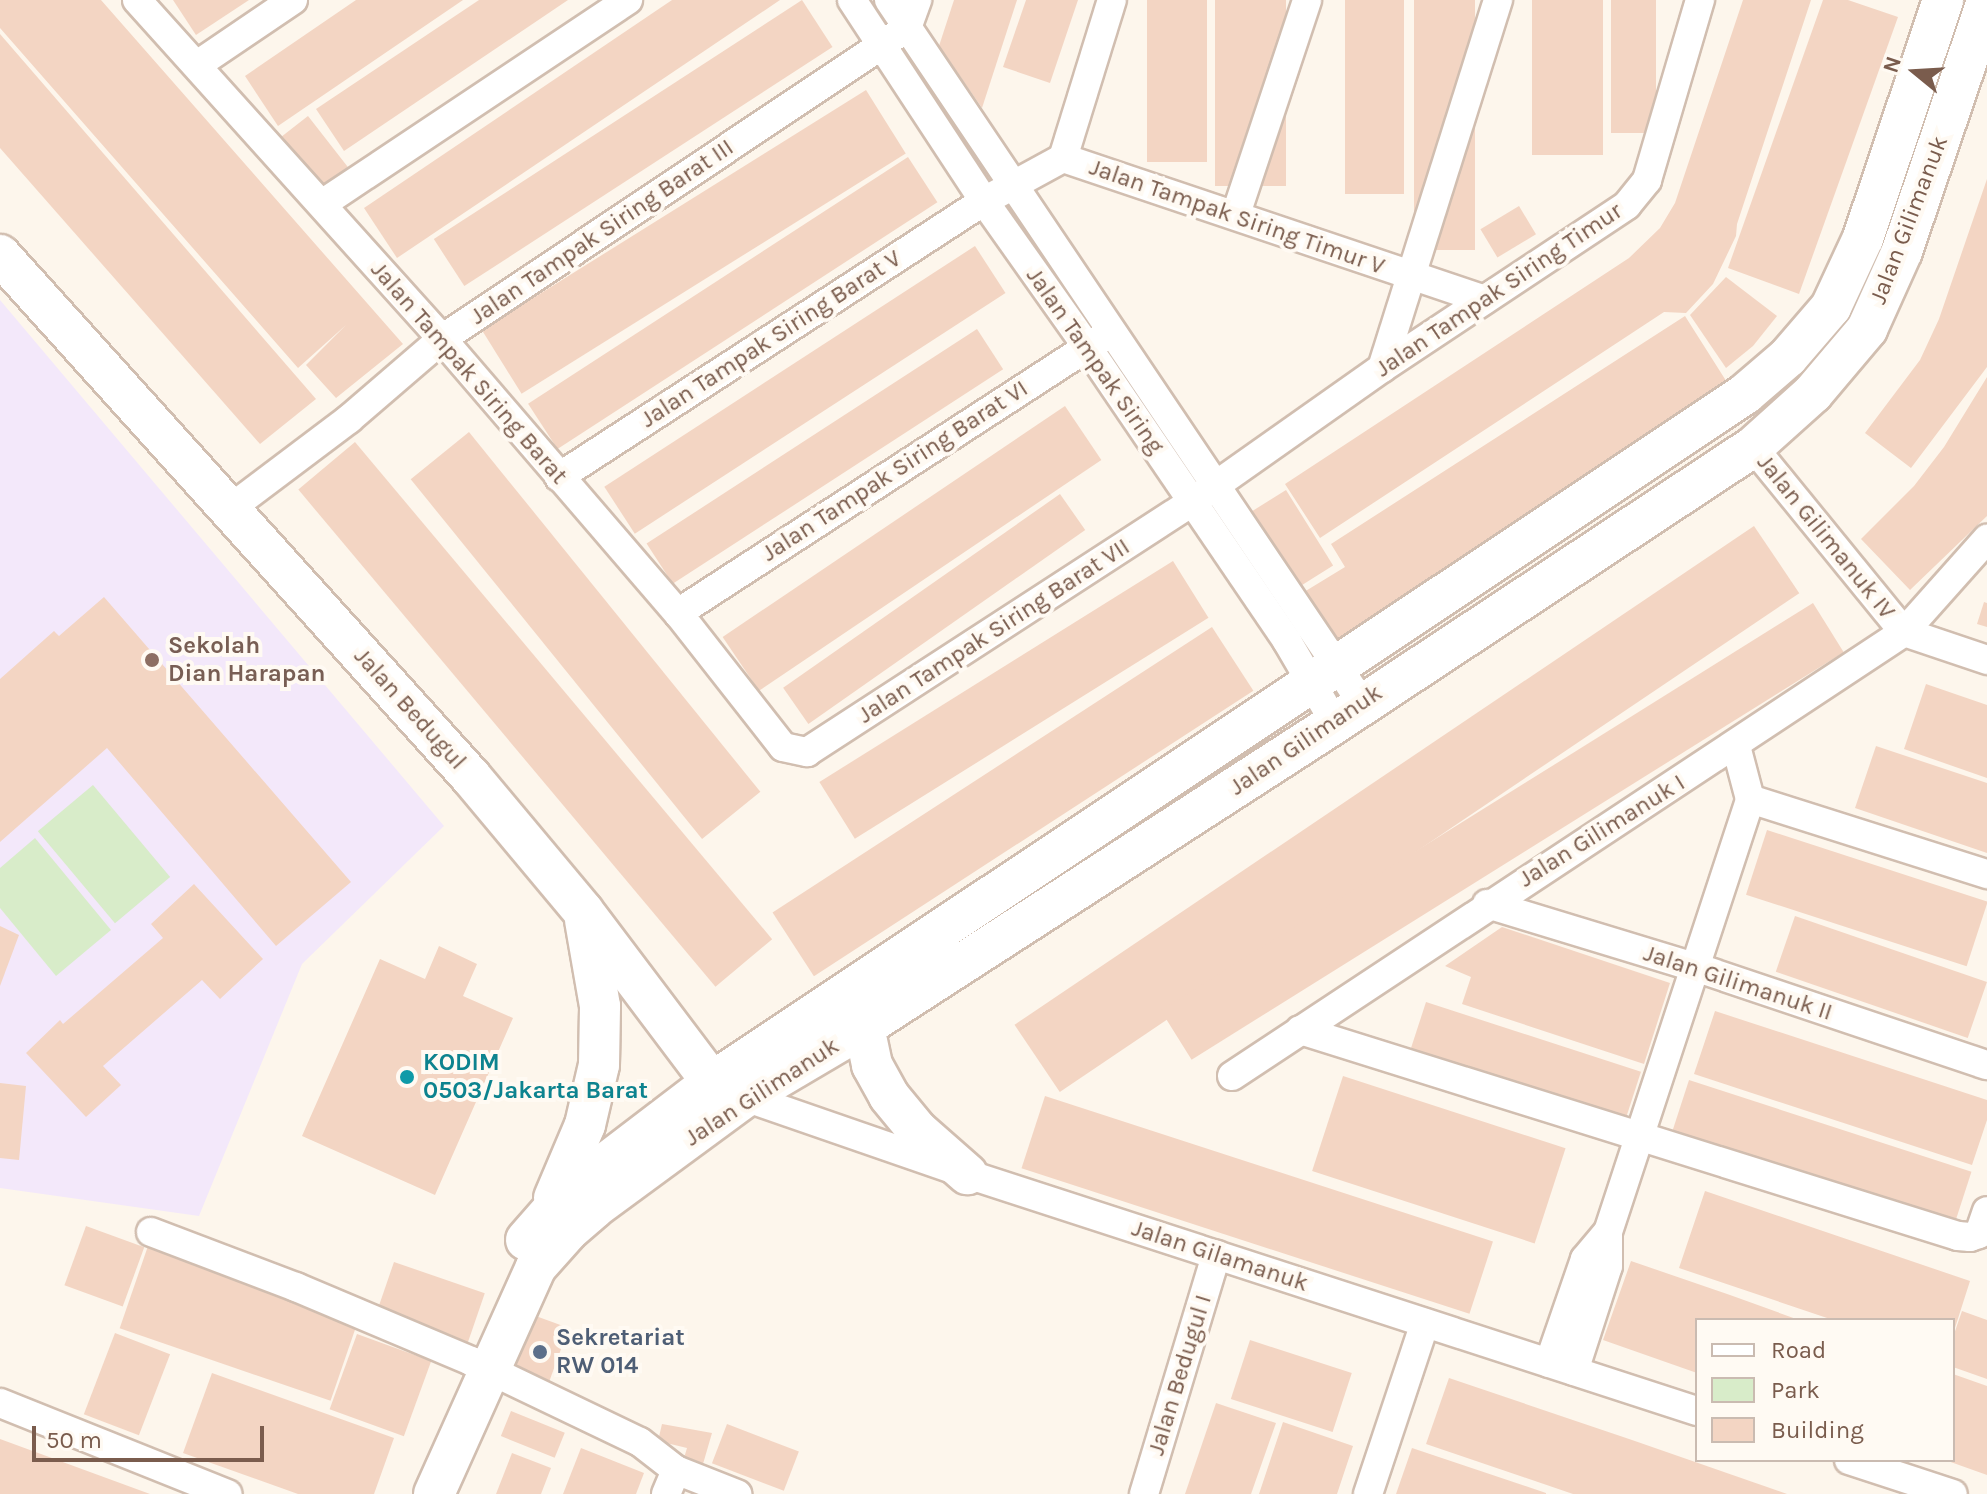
<!DOCTYPE html>
<style>
body{margin:0}
#map{position:relative;width:1987px;height:1494px;overflow:hidden;background:#fdf6ec;font-family:Karla,sans-serif}
div>[style]{position:absolute}
[style*='--x']{left:calc(var(--x)*1px);top:calc(var(--y)*1px);width:calc(var(--w)*1px);rotate:calc(var(--a)*1deg)}
.education>*{inset:0;background:#f3e8fa}
.green>*{inset:0;background:#d8ecc9;transform-origin:0 0}
.building>*{inset:0;background:#f3d5c3;transform-origin:0 0}
.roads{filter:drop-shadow(2px 0 #d1beb0) drop-shadow(-2px 0 #d1beb0) drop-shadow(0 2px #d1beb0) drop-shadow(0 -2px #d1beb0)}
.street>*{height:28px;margin:-14px;padding:0 14px;transform-origin:14px;border-radius:14px;background:#fff}
.secondary>*{height:40px;margin:-20px;padding:0 20px;transform-origin:20px;border-radius:20px;background:#fff}
.dots>*{width:22px;height:22px;translate:-50% -50%;box-sizing:border-box;border:4px solid #fffaf3;border-radius:50%}
span{translate:-50% -50%;white-space:nowrap;text-align:center;line-height:1.15;-webkit-text-stroke:8px #fffaf3;paint-order:stroke}
.street-label{font-size:24px;color:#7a5c4d}
.education-label{font-size:24px;color:#785e54;font-weight:700}
.left{translate:0 -50%;text-align:left}
.culture-label{font-size:24px;color:#0d838f;font-weight:700}
.service-label{font-size:24px;color:#4e5e75;font-weight:700}
.legend{position:absolute;left:1695px;top:1318px;width:260px;height:144px;box-sizing:border-box;background:#fffaf3;border:2px solid #cabbb1;margin:0;padding:10px 14px;list-style:none;font-size:24px;color:#7a5c4d}
.legend li{display:flex;align-items:center;gap:16px;height:40px}
.legend b{width:40px;border:2px solid #cabbb1}
.north{position:absolute;left:1875px;top:32px;width:80px;height:80px;-webkit-text-stroke:6px #fffaf3;paint-order:stroke;rotate:288deg;font-size:22px;font-weight:700;line-height:32px;text-align:center;color:#7a5c4d}
.north::after{content:'';display:block;margin:auto;width:28px;height:36px;background:#7a5c4d;clip-path:polygon(50% 0,100% 100%,50% 72%,0 100%)}
.scale{position:absolute;left:32px;top:1426px;width:232px;height:36px;box-sizing:border-box;border:4px solid #7a5c4d;border-top:0;padding-left:10px;font-size:24px;line-height:28px;white-space:nowrap;color:#7a5c4d;-webkit-text-stroke:6px #fffaf3;paint-order:stroke}
</style>
<div id="map">
<div class="education">
<div style="clip-path:polygon(0 300px,444px 826px,302px 964px,199px 1216px,0 1188px)"></div>
</div>
<div class="green">
<div style="left:93px;top:785px;width:120px;height:72px;rotate:50deg"></div>
<div style="clip-path:polygon(35px 838px,111px 930px,56px 976px,0 908px,0 868px)"></div>
</div>
<div class="building">
<div style="clip-path:polygon(0 0,101px 0,403px 344px,336px 398px,306px 365px,346px 325px,298px 368px,0 28px)"></div>
<div style="clip-path:polygon(173px 0,249px 0,196px 35px)"></div>
<div style="clip-path:polygon(356px 0,463px 0,278px 126px,245px 76px)"></div>
<div style="clip-path:polygon(479px 0,568px 0,344px 151px,316px 109px)"></div>
<div style="clip-path:polygon(672px 0,780px 0,397px 258px,364px 208px)"></div>
<div style="left:802px;top:0;width:56px;height:439px;rotate:57deg"></div>
<div style="clip-path:polygon(954px 0,1017px 0,982px 108px,939px 46px)"></div>
<div style="clip-path:polygon(1026px 0,1078px 0,1050px 83px,1003px 67px)"></div>
<div style="left:1147px;top:0;width:60px;height:162px"></div>
<div style="left:1215px;top:0;width:71px;height:186px"></div>
<div style="left:1345px;top:0;width:59px;height:194px"></div>
<div style="left:1414px;top:0;width:61px;height:250px"></div>
<div style="left:1532px;top:0;width:71px;height:155px"></div>
<div style="left:1611px;top:0;width:45px;height:133px"></div>
<div style="clip-path:polygon(1743px 0,1811px 0,1737px 224px,1736px 236px,1713px 284px,1686px 313px,1664px 312px,1320px 538px,1285px 484px,1629px 258px,1660px 228px,1675px 203px)"></div>
<div style="clip-path:polygon(1823px 0,1848px 0,1898px 17px,1799px 294px,1728px 268px)"></div>
<div style="clip-path:polygon(0 34px,316px 399px,260px 444px,0 148px)"></div>
<div style="left:866px;top:90px;width:75px;height:453px;rotate:58deg"></div>
<div style="left:308px;top:116px;width:65px;height:37px;rotate:52deg"></div>
<div style="left:908px;top:157px;width:54px;height:453px;rotate:57deg"></div>
<div style="clip-path:polygon(1987px 179px,1987px 367px,1911px 468px,1865px 433px,1920px 360px,1939px 319px)"></div>
<div style="left:1519px;top:206px;width:33px;height:45px;rotate:59deg"></div>
<div style="left:975px;top:246px;width:56px;height:442px;rotate:57deg"></div>
<div style="clip-path:polygon(1726px 277px,1777px 316px,1753px 346px,1726px 368px,1690px 315px)"></div>
<div style="clip-path:polygon(1685px 316px,1730px 387px,1388px 607px,1395px 617px,1342px 651px,1304px 592px,1345px 567px,1331px 544px)"></div>
<div style="left:977px;top:329px;width:48px;height:394px;rotate:57deg"></div>
<div style="clip-path:polygon(1987px 377px,1987px 516px,1910px 590px,1861px 539px,1914px 486px,1944px 447px)"></div>
<div style="left:1065px;top:406px;width:65px;height:413px;rotate:56deg"></div>
<div style="left:469px;top:432px;width:463px;height:75px;rotate:51deg"></div>
<div style="left:355px;top:442px;width:649px;height:74px;rotate:50deg"></div>
<div style="left:1286px;top:490px;width:89px;height:47px;rotate:58deg"></div>
<div style="left:1060px;top:494px;width:44px;height:338px;rotate:55deg"></div>
<div style="left:1754px;top:526px;width:81px;height:892px;rotate:56deg"></div>
<div style="left:1173px;top:561px;width:67px;height:417px;rotate:58deg"></div>
<div style="clip-path:polygon(104px 597px,351px 882px,276px 946px,107px 748px,0 842px,0 679px,54px 631px,59px 636px)"></div>
<div style="clip-path:polygon(1984px 602px,1987px 603px,1987px 627px,1977px 624px)"></div>
<div style="left:1813px;top:603px;width:58px;height:769px;rotate:58deg"></div>
<div style="left:1212px;top:627px;width:76px;height:524px;rotate:57deg"></div>
<div style="clip-path:polygon(1926px 684px,1987px 705px,1987px 778px,1904px 749px)"></div>
<div style="clip-path:polygon(1876px 746px,1987px 783px,1987px 853px,1855px 808px)"></div>
<div style="left:1767px;top:830px;width:232px;height:68px;rotate:18deg"></div>
<div style="clip-path:polygon(194px 884px,263px 959px,220px 999px,202px 980px,103px 1066px,121px 1085px,86px 1117px,26px 1053px,60px 1020px,63px 1024px,163px 938px,151px 924px)"></div>
<div style="left:1795px;top:916px;width:203px;height:59px;rotate:19deg"></div>
<div style="clip-path:polygon(0 926px,19px 935px,0 986px)"></div>
<div style="clip-path:polygon(1502px 927px,1670px 983px,1644px 1064px,1462px 1004px,1471px 977px,1445px 966px)"></div>
<div style="clip-path:polygon(439px 946px,477px 964px,463px 996px,513px 1018px,435px 1195px,302px 1136px,380px 959px,425px 979px)"></div>
<div style="left:1426px;top:1002px;width:226px;height:54px;rotate:18deg"></div>
<div style="clip-path:polygon(1715px 1011px,1987px 1100px,1987px 1120px,1972px 1165px,1694px 1074px)"></div>
<div style="left:1343px;top:1076px;width:234px;height:100px;rotate:18deg"></div>
<div style="left:1689px;top:1080px;width:297px;height:57px;rotate:18deg"></div>
<div style="clip-path:polygon(0 1083px,26px 1086px,19px 1160px,0 1158px)"></div>
<div style="left:1045px;top:1096px;width:471px;height:76px;rotate:18deg"></div>
<div style="clip-path:polygon(1705px 1191px,1970px 1281px,1954px 1331px,1953px 1320px,1833px 1320px,1679px 1268px)"></div>
<div style="left:86px;top:1226px;width:62px;height:63px;rotate:20deg"></div>
<div style="left:148px;top:1246px;width:223px;height:87px;rotate:19deg"></div>
<div style="clip-path:polygon(1631px 1261px,1730px 1295px,1799px 1320px,1697px 1320px,1697px 1373px,1603px 1340px)"></div>
<div style="left:394px;top:1262px;width:96px;height:56px;rotate:19deg"></div>
<div style="clip-path:polygon(1962px 1311px,1987px 1320px,1987px 1379px,1953px 1367px,1953px 1337px)"></div>
<div style="left:533px;top:1315px;width:38px;height:65px;rotate:20deg"></div>
<div style="left:115px;top:1333px;width:59px;height:87px;rotate:21deg"></div>
<div style="left:357px;top:1334px;width:79px;height:80px;rotate:20deg"></div>
<div style="left:1250px;top:1340px;width:107px;height:62px;rotate:18deg"></div>
<div style="clip-path:polygon(212px 1373px,394px 1438px,374px 1494px,298px 1494px,183px 1453px)"></div>
<div style="clip-path:polygon(1953px 1374px,1987px 1386px,1987px 1475px,1945px 1460px,1953px 1460px)"></div>
<div style="clip-path:polygon(1449px 1378px,1632px 1440px,1787px 1494px,1573px 1494px,1426px 1444px)"></div>
<div style="clip-path:polygon(1216px 1403px,1276px 1423px,1251px 1494px,1185px 1494px)"></div>
<div style="left:511px;top:1411px;width:58px;height:27px;rotate:22deg"></div>
<div style="clip-path:polygon(1283px 1422px,1353px 1446px,1337px 1494px,1259px 1494px)"></div>
<div style="clip-path:polygon(662px 1424px,712px 1433px,703px 1464px,684px 1458px,687px 1448px,658px 1441px)"></div>
<div style="left:727px;top:1424px;width:77px;height:42px;rotate:21deg"></div>
<div style="clip-path:polygon(0 1439px,150px 1494px,0 1494px)"></div>
<div style="clip-path:polygon(581px 1448px,644px 1473px,636px 1494px,563px 1494px)"></div>
<div style="clip-path:polygon(1412px 1448px,1546px 1493px,1546px 1494px,1396px 1494px)"></div>
<div style="clip-path:polygon(512px 1453px,551px 1468px,541px 1494px,496px 1494px)"></div>
</div>
<div class="roads">
<div class="street">
<div style="--x:137;--y:0;--w:456;--a:48"></div>
<div style="--x:442;--y:339;--w:362;--a:49.3"></div>
<div style="--x:678;--y:613;--w:170;--a:51.9"></div>
<div style="--x:783;--y:747;--w:25;--a:12"></div>
<div style="--x:807;--y:752;--w:459;--a:-33"></div>
<div style="--x:1192;--y:502;--w:232;--a:-35.2"></div>
<div style="--x:1382;--y:368;--w:294;--a:-33.6"></div>
<div style="--x:1627;--y:205;--w:32;--a:-51"></div>
<div style="--x:1647;--y:180;--w:188;--a:-73.6"></div>
<div style="--x:852;--y:0;--w:240;--a:56.7"></div>
<div style="--x:984;--y:201;--w:176;--a:54.7"></div>
<div style="--x:1086;--y:345;--w:358;--a:55.8"></div>
<div style="--x:1287;--y:641;--w:95;--a:59.7"></div>
<div style="--x:889;--y:0;--w:847;--a:56.07"></div>
<div style="--x:197;--y:65;--w:116;--a:-34.1"></div>
<div style="--x:1063;--y:158;--w:444;--a:18.6"></div>
<div style="--x:322;--y:204;--w:368;--a:-33.7"></div>
<div style="--x:1236;--y:214;--w:225;--a:-71.6"></div>
<div style="--x:1382;--y:368;--w:386;--a:-72.5"></div>
<div style="--x:1753;--y:447;--w:239;--a:50.8"></div>
<div style="--x:1904;--y:632;--w:88;--a:18.6"></div>
<div style="--x:559;--y:477;--w:507;--a:-33"></div>
<div style="--x:984;--y:201;--w:90;--a:-28.6"></div>
<div style="--x:1063;--y:158;--w:165;--a:-72.8"></div>
<div style="--x:231;--y:508;--w:148;--a:-37"></div>
<div style="--x:349;--y:419;--w:123;--a:-40.7"></div>
<div style="--x:442;--y:339;--w:559;--a:-33.78"></div>
<div style="--x:907;--y:28;--w:30;--a:-70"></div>
<div style="--x:678;--y:613;--w:507;--a:-33"></div>
<div style="--x:1750;--y:799;--w:249;--a:17.6"></div>
<div style="--x:1487;--y:904;--w:220;--a:16.9"></div>
<div style="--x:1698;--y:968;--w:305;--a:18.6"></div>
<div style="--x:1300;--y:1030;--w:689;--a:17.38"></div>
<div style="--x:1958;--y:1236;--w:12;--a:5"></div>
<div style="--x:1970;--y:1237;--w:9;--a:-18"></div>
<div style="--x:1979;--y:1234;--w:24;--a:-71"></div>
<div style="--x:1232;--y:1076;--w:805;--a:-33.45"></div>
<div style="--x:1904;--y:632;--w:125;--a:-48.3"></div>
<div style="--x:745;--y:1097;--w:235;--a:19.1"></div>
<div style="--x:967;--y:1174;--w:768;--a:17.99"></div>
<div style="--x:151;--y:1232;--w:155;--a:20.8"></div>
<div style="--x:296;--y:1287;--w:190;--a:22.9"></div>
<div style="--x:471;--y:1361;--w:187;--a:25.6"></div>
<div style="--x:640;--y:1442;--w:46;--a:37.9"></div>
<div style="--x:676;--y:1470;--w:66;--a:21.5"></div>
<div style="--x:1549;--y:1363;--w:110;--a:-70.9"></div>
<div style="--x:1585;--y:1259;--w:35;--a:-50"></div>
<div style="--x:1574;--y:1371;--w:110;--a:-72.1"></div>
<div style="--x:1608;--y:1266;--w:34;--a:-90"></div>
<div style="--x:1608;--y:1232;--w:456;--a:-71.8"></div>
<div style="--x:1750;--y:799;--w:55;--a:-104.8"></div>
<div style="--x:0;--y:1403;--w:245;--a:21.8"></div>
<div style="--x:1849;--y:1460;--w:109;--a:18.1"></div>
<div style="--x:666;--y:1494;--w:26;--a:-67"></div>
<div style="--x:1144;--y:1494;--w:250;--a:-73.2"></div>
<div style="--x:1368;--y:1494;--w:180;--a:-71.6"></div>
</div>
<div class="secondary">
<div style="--x:0;--y:255;--w:703;--a:47.94"></div>
<div style="--x:471;--y:777;--w:175;--a:50.1"></div>
<div style="--x:583;--y:911;--w:214;--a:53"></div>
<div style="--x:712;--y:1082;--w:28;--a:23"></div>
<div style="--x:864;--y:1027;--w:39;--a:78"></div>
<div style="--x:872;--y:1065;--w:35;--a:61"></div>
<div style="--x:889;--y:1096;--w:44;--a:50.5"></div>
<div style="--x:917;--y:1130;--w:67;--a:41.3"></div>
<div style="--x:554;--y:1198;--w:79;--a:-67"></div>
<div style="--x:585;--y:1125;--w:62;--a:-76.9"></div>
<div style="--x:599;--y:1065;--w:59;--a:-89"></div>
<div style="--x:600;--y:1006;--w:87;--a:-99.9"></div>
<div style="--x:526;--y:1240;--w:62;--a:-48.9"></div>
<div style="--x:567;--y:1193;--w:183;--a:-37.4"></div>
<div style="--x:712;--y:1082;--w:1241;--a:-33.66"></div>
<div style="--x:1745;--y:394;--w:57;--a:-40.7"></div>
<div style="--x:1788;--y:357;--w:66;--a:-49.3"></div>
<div style="--x:1831;--y:307;--w:76;--a:-65.1"></div>
<div style="--x:1863;--y:238;--w:251;--a:-71.4"></div>
<div style="--x:434;--y:1494;--w:249;--a:-65.8"></div>
<div style="--x:536;--y:1267;--w:48;--a:-48.4"></div>
<div style="--x:568;--y:1231;--w:35;--a:-41"></div>
<div style="--x:594;--y:1208;--w:187;--a:-36.3"></div>
<div style="--x:745;--y:1097;--w:138;--a:-30.5"></div>
<div style="--x:864;--y:1027;--w:561;--a:-32.84"></div>
<div style="--x:1335;--y:723;--w:501;--a:-33.44"></div>
<div style="--x:1753;--y:447;--w:81;--a:-42"></div>
<div style="--x:1813;--y:393;--w:84;--a:-49.8"></div>
<div style="--x:1867;--y:329;--w:85;--a:-65.8"></div>
<div style="--x:1902;--y:251;--w:263;--a:-71.2"></div>
</div>
</div>
<div class="dots">
<div style="left:152px;top:660px;background:#8d6e63"></div>
<div style="left:407px;top:1077px;background:#0f9aa8"></div>
<div style="left:540px;top:1352px;background:#5c6f8a"></div>
</div>
<div class="street-label">
<span style="left:1237px;top:217px;rotate:19deg">Jalan Tampak Siring Timur V</span>
<span style="left:1909px;top:220px;rotate:-69deg">Jalan Gilimanuk</span>
<span style="left:602px;top:232px;rotate:-34deg">Jalan Tampak Siring Barat III</span>
<span style="left:1499px;top:290px;rotate:-34deg">Jalan Tampak Siring Timur</span>
<span style="left:771px;top:339px;rotate:-33deg">Jalan Tampak Siring Barat V</span>
<span style="left:1095px;top:361px;rotate:55deg">Jalan Tampak Siring</span>
<span style="left:469px;top:373px;rotate:49deg">Jalan Tampak Siring Barat</span>
<span style="left:895px;top:471px;rotate:-33deg">Jalan Tampak Siring Barat VI</span>
<span style="left:1826px;top:537px;rotate:51deg">Jalan Gilimanuk IV</span>
<span style="left:994px;top:631px;rotate:-33deg">Jalan Tampak Siring Barat VII</span>
<span style="left:410px;top:709px;rotate:48deg">Jalan Bedugul</span>
<span style="left:1306px;top:740px;rotate:-34deg">Jalan Gilimanuk</span>
<span style="left:1602px;top:831px;rotate:-32deg">Jalan Gilimanuk I</span>
<span style="left:1738px;top:983px;rotate:18deg">Jalan Gilimanuk II</span>
<span style="left:762px;top:1092px;rotate:-33deg">Jalan Gilimanuk</span>
<span style="left:1220px;top:1256px;rotate:18deg">Jalan Gilamanuk</span>
<span style="left:1180px;top:1375px;rotate:-73deg">Jalan Bedugul I</span>
</div>
<div class="education-label">
<span class="left" style="left:168px;top:660px">Sekolah<br>Dian Harapan</span>
</div>
<div class="culture-label">
<span class="left" style="left:423px;top:1077px">KODIM<br>0503/Jakarta Barat</span>
</div>
<div class="service-label">
<span class="left" style="left:556px;top:1352px">Sekretariat<br>RW 014</span>
</div>
<ul class="legend">
<li><b style="height:10px;background:#fff"></b>Road</li>
<li><b style="height:22px;background:#d8ecc9"></b>Park</li>
<li><b style="height:22px;background:#f3d5c3"></b>Building</li>
</ul>
<div class="north">N</div>
<div class="scale">50 m</div>
</div>
